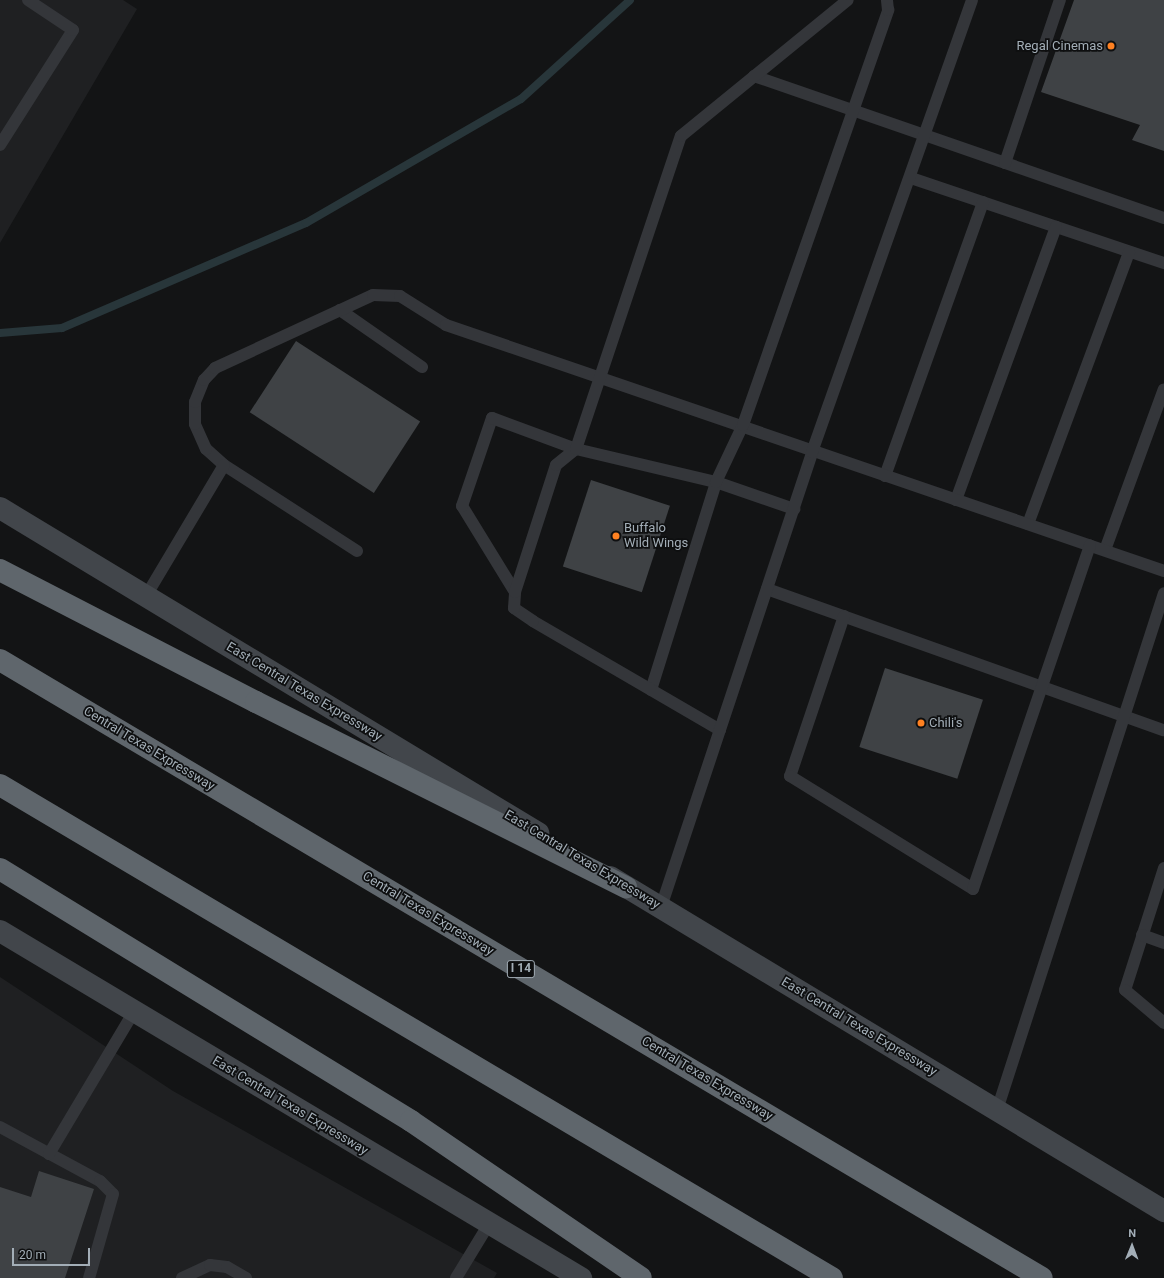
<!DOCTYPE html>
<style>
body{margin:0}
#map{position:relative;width:1164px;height:1278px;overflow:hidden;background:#131415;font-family:Roboto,sans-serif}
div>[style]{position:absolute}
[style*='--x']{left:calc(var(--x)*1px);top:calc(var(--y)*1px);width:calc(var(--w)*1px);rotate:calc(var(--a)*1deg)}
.built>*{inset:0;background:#1f2022}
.stream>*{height:8px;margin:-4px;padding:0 4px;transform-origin:4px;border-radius:4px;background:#28363a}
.building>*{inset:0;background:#3f4245;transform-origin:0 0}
.service>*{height:12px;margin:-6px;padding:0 6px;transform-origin:6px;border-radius:6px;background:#34363a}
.secondary>*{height:22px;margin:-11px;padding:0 11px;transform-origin:11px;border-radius:11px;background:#42464b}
.motorway>*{height:22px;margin:-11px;padding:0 11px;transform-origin:11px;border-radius:11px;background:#5f666c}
.dots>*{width:11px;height:11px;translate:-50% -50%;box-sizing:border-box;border:2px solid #0e0f10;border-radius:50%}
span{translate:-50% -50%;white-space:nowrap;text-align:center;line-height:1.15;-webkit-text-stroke:3.5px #0e0f10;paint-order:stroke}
.shield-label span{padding:1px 3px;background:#0e0f10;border:1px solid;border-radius:3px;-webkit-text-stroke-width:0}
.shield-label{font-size:12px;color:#a3aeb7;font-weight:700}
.poi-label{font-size:13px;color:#a3aeb7}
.right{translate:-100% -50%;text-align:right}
.left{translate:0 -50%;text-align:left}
.street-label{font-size:13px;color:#a3aeb7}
.north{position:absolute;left:1112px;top:1226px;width:40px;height:40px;-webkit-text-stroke:3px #0e0f10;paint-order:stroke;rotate:1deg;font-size:11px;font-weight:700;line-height:16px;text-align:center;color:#a3aeb7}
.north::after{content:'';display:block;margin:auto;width:14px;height:18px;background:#a3aeb7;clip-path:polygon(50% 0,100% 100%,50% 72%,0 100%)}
.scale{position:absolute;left:12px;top:1248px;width:78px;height:18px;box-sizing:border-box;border:2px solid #a3aeb7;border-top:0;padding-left:5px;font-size:12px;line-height:14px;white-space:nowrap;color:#a3aeb7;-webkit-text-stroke:3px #0e0f10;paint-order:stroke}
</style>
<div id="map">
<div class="built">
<div style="clip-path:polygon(0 0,123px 0,137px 9px,0 243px)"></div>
<div style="clip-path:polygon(0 977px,173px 1091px,497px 1273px,494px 1278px,0 1278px)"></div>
</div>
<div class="stream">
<div style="--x:0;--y:333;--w:62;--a:-4.6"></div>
<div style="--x:62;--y:328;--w:266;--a:-23.3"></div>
<div style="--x:306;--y:223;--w:248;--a:-30"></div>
<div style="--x:521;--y:99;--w:147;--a:-42.2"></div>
</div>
<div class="building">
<div style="clip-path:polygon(1074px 0,1164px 0,1164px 151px,1132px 140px,1140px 125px,1041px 92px)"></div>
<div style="left:296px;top:341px;width:148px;height:85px;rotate:33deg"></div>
<div style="left:591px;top:480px;width:83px;height:91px;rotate:18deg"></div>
<div style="left:885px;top:668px;width:103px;height:83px;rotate:18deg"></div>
<div style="clip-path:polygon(39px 1171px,94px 1189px,65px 1278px,0 1278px,0 1187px,31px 1197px)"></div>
</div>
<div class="service">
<div style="--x:754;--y:76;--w:434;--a:19.1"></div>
<div style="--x:0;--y:145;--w:136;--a:-57.6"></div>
<div style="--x:73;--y:30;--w:54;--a:-146.3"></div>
<div style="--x:1005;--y:163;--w:172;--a:-71.4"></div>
<div style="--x:911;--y:178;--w:267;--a:18.6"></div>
<div style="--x:340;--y:310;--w:100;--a:34.8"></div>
<div style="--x:885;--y:476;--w:291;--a:-70.3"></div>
<div style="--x:956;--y:500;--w:291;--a:-69.9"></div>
<div style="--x:1028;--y:524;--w:290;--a:-69.6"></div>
<div style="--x:1105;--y:550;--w:171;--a:-69.9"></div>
<div style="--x:357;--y:551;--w:158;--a:-147.1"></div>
<div style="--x:224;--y:465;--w:24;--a:-138"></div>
<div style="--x:206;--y:449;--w:27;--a:-114"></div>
<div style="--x:195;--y:424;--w:22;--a:-90"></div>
<div style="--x:195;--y:402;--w:24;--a:-68"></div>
<div style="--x:204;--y:380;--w:16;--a:-47"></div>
<div style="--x:215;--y:368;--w:174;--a:-24.8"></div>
<div style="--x:373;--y:295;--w:27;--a:2"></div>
<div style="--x:400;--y:296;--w:54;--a:32.2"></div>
<div style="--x:446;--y:325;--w:759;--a:18.91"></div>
<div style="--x:767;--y:589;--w:421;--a:19.6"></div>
<div style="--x:515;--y:592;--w:101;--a:-121.6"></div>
<div style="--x:462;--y:506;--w:93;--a:-71.2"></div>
<div style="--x:492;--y:418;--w:90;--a:20.3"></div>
<div style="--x:576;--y:449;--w:144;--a:13.3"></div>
<div style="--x:716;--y:482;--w:83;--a:19.1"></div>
<div style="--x:146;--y:596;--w:152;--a:-59.2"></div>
<div style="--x:844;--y:616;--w:169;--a:108.6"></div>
<div style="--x:790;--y:776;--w:215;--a:31.7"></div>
<div style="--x:973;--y:889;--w:363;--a:-71.2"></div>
<div style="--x:651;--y:690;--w:218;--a:-72.6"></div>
<div style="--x:716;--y:482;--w:63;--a:-64.7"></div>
<div style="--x:743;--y:425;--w:440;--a:-70.7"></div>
<div style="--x:888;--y:10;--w:10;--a:-96"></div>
<div style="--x:720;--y:730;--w:216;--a:-149.8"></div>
<div style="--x:533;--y:621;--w:23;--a:-146"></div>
<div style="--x:514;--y:608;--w:16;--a:-86"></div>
<div style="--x:515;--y:592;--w:133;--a:-72.1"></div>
<div style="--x:556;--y:465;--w:26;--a:-39"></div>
<div style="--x:576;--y:449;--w:330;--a:-71.5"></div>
<div style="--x:681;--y:136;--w:215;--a:-39.2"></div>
<div style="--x:1164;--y:868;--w:128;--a:107.7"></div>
<div style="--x:1125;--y:990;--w:51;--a:40.2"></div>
<div style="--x:661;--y:907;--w:479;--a:-71.6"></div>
<div style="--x:812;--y:452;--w:479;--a:-70.5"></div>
<div style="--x:1142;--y:935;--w:23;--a:20"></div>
<div style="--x:997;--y:1110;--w:543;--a:-72.1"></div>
<div style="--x:0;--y:1127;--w:114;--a:28.4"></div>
<div style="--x:100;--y:1181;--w:18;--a:45"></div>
<div style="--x:113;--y:1194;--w:87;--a:105.9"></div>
<div style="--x:49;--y:1154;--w:164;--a:-59.2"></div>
<div style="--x:182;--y:1278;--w:31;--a:-25"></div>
<div style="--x:210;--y:1265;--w:17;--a:7"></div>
<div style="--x:227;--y:1267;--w:22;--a:30"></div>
<div style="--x:456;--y:1278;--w:63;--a:-58.6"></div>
</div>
<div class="secondary">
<div style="--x:0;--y:508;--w:629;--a:31.14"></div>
<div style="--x:610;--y:877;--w:647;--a:31.09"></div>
<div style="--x:0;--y:931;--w:677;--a:30.85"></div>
</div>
<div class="motorway">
<div style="--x:0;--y:570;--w:288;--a:27.3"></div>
<div style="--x:256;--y:702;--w:414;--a:26.6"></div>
<div style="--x:0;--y:660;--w:1211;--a:30.67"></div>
<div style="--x:0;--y:785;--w:967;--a:30.65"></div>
<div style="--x:0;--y:869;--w:482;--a:31.5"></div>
<div style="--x:411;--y:1121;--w:278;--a:34.3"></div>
</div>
<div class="dots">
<div style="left:1111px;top:46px;background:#ff8121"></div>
<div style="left:616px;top:536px;background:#ff8121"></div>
<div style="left:921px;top:723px;background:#ff8121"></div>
</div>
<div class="shield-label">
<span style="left:521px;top:969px">I 14</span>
</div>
<div class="poi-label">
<span class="right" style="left:1103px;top:46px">Regal Cinemas</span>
<span class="left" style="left:624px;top:536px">Buffalo<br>Wild Wings</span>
<span class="left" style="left:929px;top:723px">Chili's</span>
</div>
<div class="street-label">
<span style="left:304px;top:692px;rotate:31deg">East Central Texas Expressway</span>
<span style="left:149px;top:749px;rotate:31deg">Central Texas Expressway</span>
<span style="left:582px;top:860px;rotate:31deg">East Central Texas Expressway</span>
<span style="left:428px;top:914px;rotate:31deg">Central Texas Expressway</span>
<span style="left:859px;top:1027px;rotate:31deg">East Central Texas Expressway</span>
<span style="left:707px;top:1079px;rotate:31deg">Central Texas Expressway</span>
<span style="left:290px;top:1106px;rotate:31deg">East Central Texas Expressway</span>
</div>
<div class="north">N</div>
<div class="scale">20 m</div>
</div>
